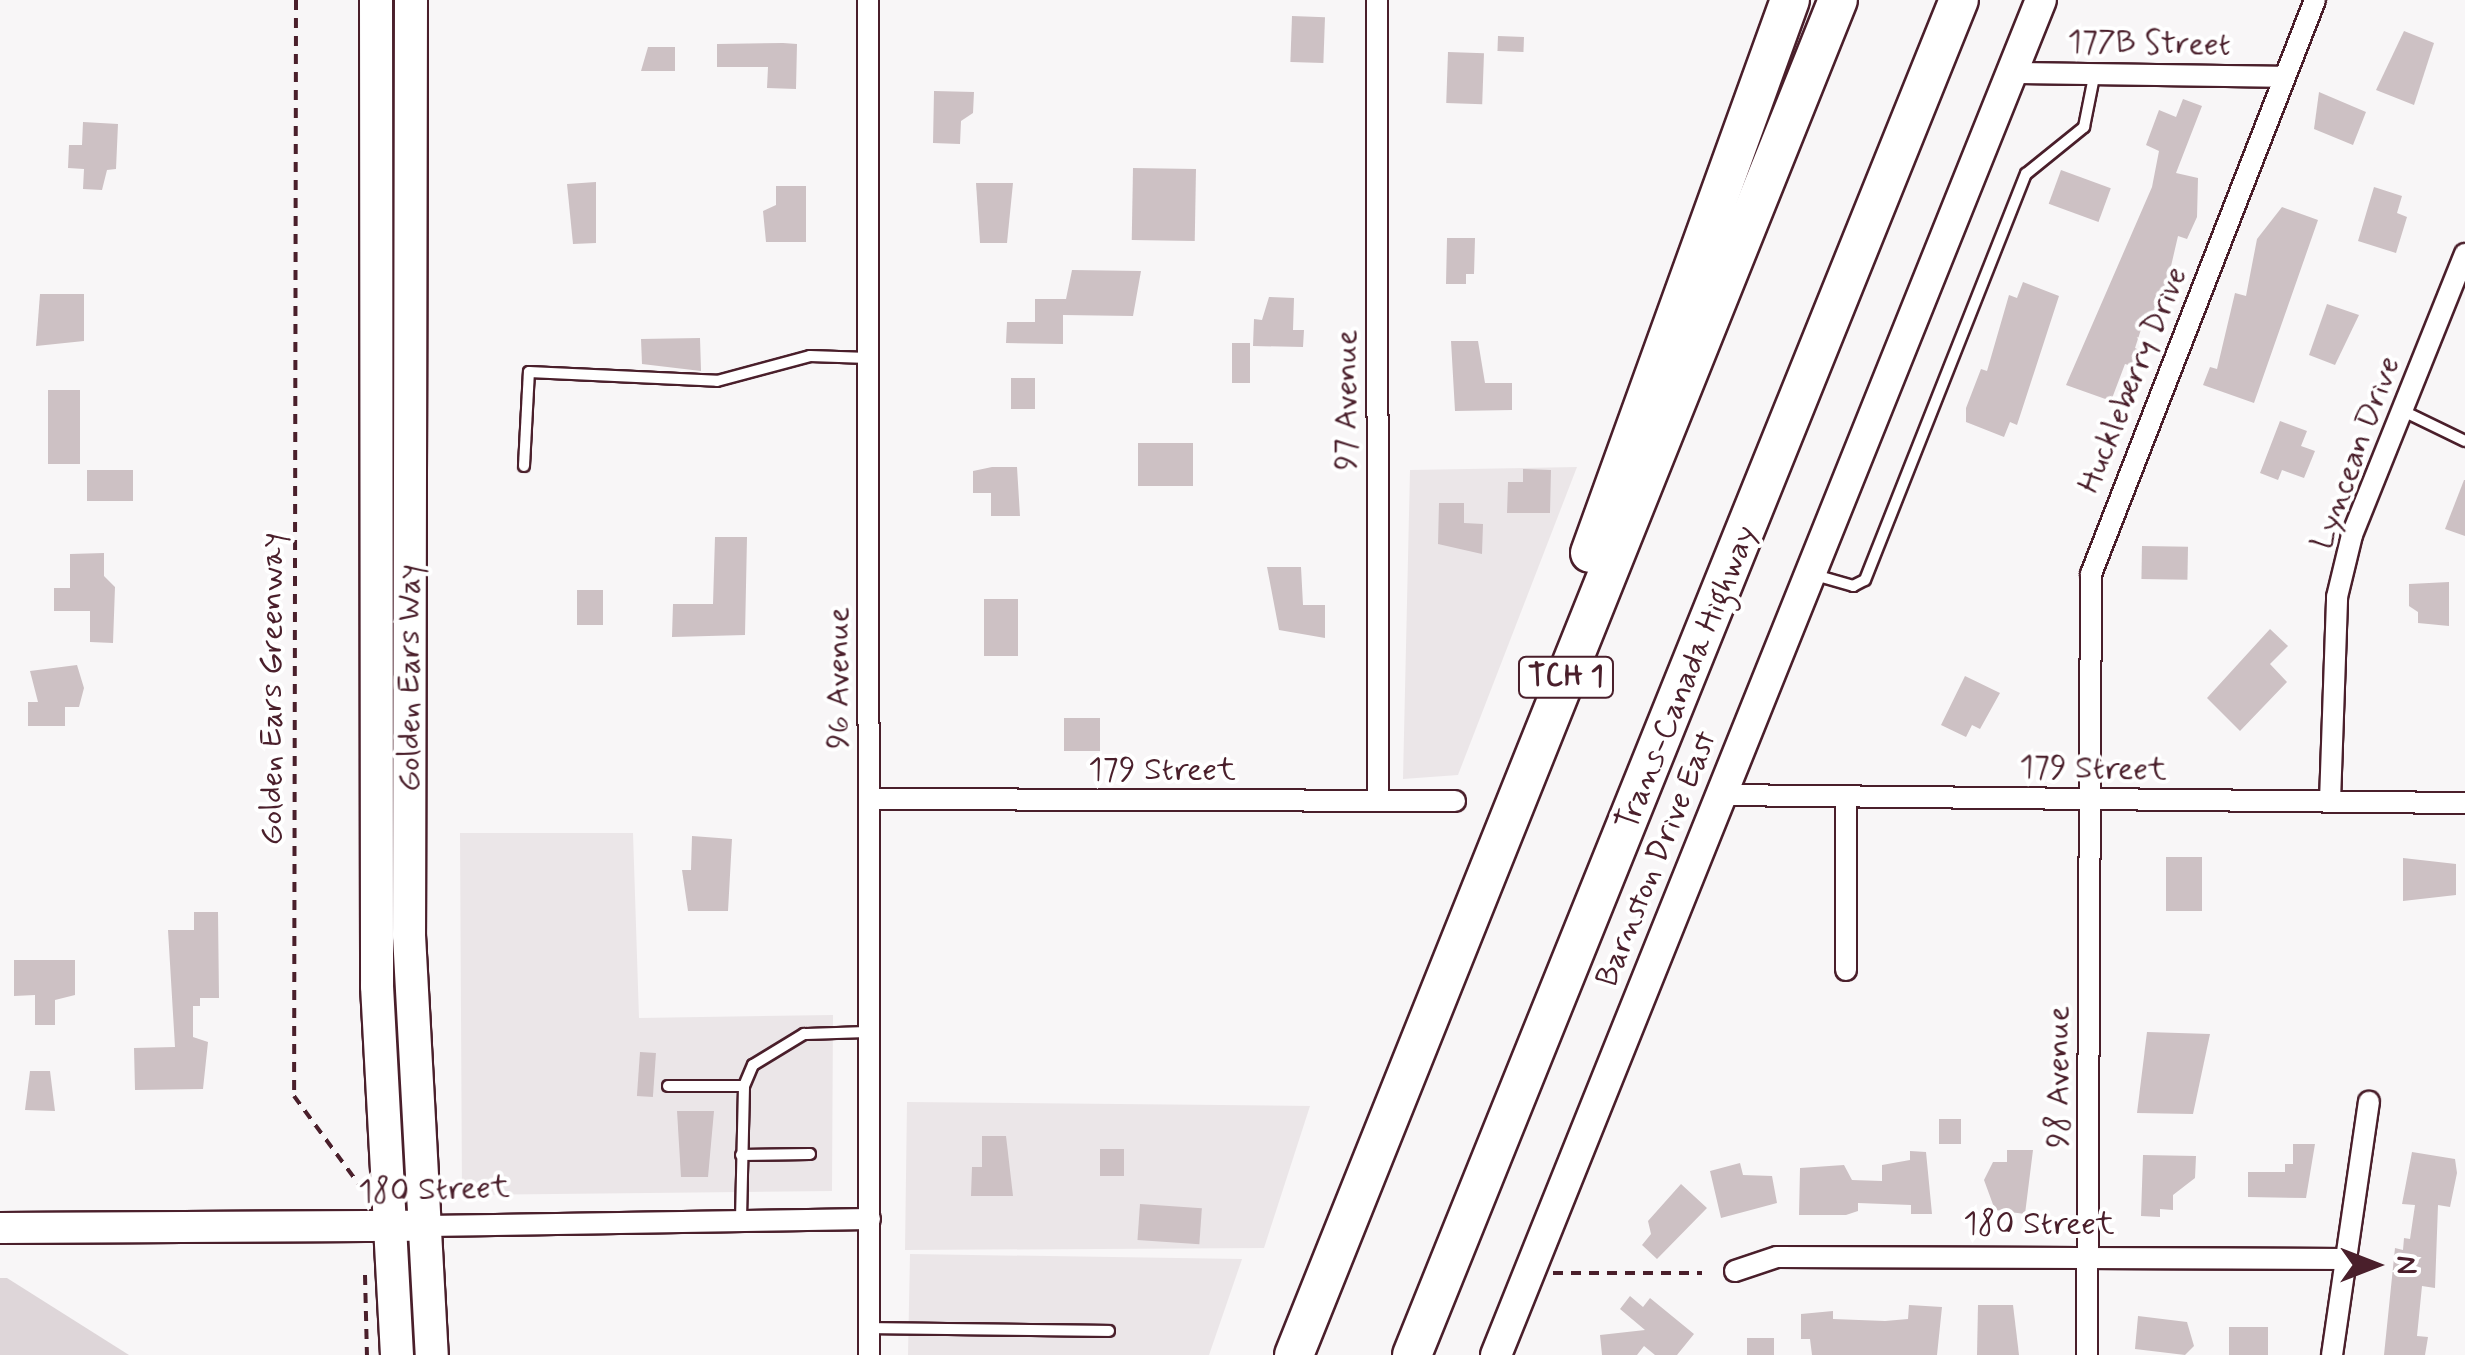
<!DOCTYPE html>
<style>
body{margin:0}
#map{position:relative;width:2465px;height:1355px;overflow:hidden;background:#f8f6f7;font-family:Mynerve,sans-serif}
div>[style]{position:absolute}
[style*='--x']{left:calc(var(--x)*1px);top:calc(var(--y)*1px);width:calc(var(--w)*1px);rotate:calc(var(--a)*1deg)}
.built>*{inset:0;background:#ebe6e8}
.green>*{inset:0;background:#ded6d9}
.building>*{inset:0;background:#cdc1c4;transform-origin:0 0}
.path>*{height:4px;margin-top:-2px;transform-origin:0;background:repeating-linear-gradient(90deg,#4a1f2b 0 10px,transparent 0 18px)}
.roads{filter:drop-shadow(2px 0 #4a1f2b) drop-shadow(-2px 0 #4a1f2b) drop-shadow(0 2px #4a1f2b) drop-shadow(0 -2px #4a1f2b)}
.lane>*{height:10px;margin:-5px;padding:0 5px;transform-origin:5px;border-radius:5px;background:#fff}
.street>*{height:20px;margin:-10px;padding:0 10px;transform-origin:10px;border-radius:10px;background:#fff}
.secondary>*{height:30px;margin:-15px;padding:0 15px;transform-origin:15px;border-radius:15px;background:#fff}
.primary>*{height:32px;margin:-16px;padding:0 16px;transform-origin:16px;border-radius:16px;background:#fff}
.highway>*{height:38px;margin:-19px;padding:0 19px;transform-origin:19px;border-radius:19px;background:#fff}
span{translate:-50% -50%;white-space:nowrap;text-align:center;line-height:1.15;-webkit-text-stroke:8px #fff;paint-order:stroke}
.shield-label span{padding:2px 8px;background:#fff;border:2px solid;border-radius:8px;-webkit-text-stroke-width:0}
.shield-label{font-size:30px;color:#4a1f2b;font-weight:700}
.street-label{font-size:32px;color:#4a1f2b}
.north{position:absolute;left:2325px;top:1215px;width:100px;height:100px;-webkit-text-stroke:8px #fff;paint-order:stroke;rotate:90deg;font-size:28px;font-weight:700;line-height:40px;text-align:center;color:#4a1f2b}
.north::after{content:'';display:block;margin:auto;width:35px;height:45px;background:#4a1f2b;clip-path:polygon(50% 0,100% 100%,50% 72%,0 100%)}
</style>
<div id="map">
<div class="built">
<div style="clip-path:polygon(1577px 467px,1458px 775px,1403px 779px,1410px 470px)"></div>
<div style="clip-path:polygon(460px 833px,633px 833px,639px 1018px,833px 1015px,832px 1191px,462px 1195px)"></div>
<div style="clip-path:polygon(907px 1102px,1310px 1106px,1264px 1248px,905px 1250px)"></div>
<div style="clip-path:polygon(910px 1254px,1242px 1259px,1209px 1355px,908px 1355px)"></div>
</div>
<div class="green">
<div style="clip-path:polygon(0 1278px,7px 1278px,129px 1355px,0 1355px)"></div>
</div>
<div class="building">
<div style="left:1292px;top:16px;width:33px;height:46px;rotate:2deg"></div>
<div style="clip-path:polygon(2404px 31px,2434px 43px,2414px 105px,2376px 90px)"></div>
<div style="left:1498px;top:36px;width:26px;height:15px;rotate:2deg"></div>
<div style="clip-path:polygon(783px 43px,797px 44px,796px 89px,767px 88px,768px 67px,717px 67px,717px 44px)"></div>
<div style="clip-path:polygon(648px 47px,675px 47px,675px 71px,641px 71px)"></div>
<div style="left:1448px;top:52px;width:36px;height:51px;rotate:2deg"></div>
<div style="clip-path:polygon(934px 91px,974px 92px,973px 113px,961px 121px,960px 144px,933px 143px)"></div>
<div style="clip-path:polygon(2319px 92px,2366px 112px,2353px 145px,2314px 129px)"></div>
<div style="clip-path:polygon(2183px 99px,2202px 106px,2176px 173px,2198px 178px,2197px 217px,2187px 239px,2178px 236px,2159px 318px,2146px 314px,2135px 348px,2143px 352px,2138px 368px,2125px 364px,2111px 401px,2066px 385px,2152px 187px,2159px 151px,2146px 145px,2159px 110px,2176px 117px)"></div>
<div style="clip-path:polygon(83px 122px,118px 124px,116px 169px,107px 170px,102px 190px,83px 189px,84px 169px,68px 168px,69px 145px,82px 145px)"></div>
<div style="left:1133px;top:168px;width:63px;height:72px;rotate:1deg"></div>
<div style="left:2061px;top:170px;width:53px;height:36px;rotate:20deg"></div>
<div style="clip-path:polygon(596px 182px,596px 243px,573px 244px,567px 184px)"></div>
<div style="clip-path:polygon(976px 183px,1013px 183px,1007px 243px,980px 243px)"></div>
<div style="clip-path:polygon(776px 186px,806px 186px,806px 242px,766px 242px,763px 211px,776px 205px)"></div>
<div style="clip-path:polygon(2374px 187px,2402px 196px,2397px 213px,2407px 217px,2396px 253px,2358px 241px)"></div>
<div style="clip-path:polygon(2282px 207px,2318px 220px,2254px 403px,2203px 385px,2210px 367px,2217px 369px,2235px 293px,2246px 296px,2257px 239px)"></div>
<div style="clip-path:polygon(1447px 238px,1475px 238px,1474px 274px,1466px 274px,1466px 284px,1446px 284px)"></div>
<div style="clip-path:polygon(1072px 270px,1141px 271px,1133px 316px,1063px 315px,1063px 344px,1006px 343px,1007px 322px,1035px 322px,1035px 299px,1066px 299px)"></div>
<div style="clip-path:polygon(2023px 282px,2059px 296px,2017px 425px,2010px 422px,2004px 437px,1966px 422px,1966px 408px,1981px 369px,1987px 371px,2009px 295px,2017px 298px)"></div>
<div style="clip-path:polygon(40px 294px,84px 294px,84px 341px,36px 346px)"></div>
<div style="clip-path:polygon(1269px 297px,1294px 298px,1293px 330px,1304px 330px,1303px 347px,1253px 346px,1254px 319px,1262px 320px)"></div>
<div style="clip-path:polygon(2327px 304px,2359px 315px,2335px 365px,2309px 355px)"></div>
<div style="clip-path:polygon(700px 338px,701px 371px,642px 364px,641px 339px)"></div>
<div style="clip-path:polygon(1451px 341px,1478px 341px,1485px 383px,1512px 383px,1512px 410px,1455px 411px)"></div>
<div style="left:1232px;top:343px;width:18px;height:40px"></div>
<div style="left:1011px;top:378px;width:24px;height:31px"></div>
<div style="left:48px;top:390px;width:32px;height:74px"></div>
<div style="clip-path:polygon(2280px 421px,2307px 431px,2301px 446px,2315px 451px,2304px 478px,2282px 470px,2278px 480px,2260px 473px)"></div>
<div style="left:1138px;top:443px;width:55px;height:43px"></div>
<div style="clip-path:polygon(992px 467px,1017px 467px,1020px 516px,991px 516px,991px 493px,973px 493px,973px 471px)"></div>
<div style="clip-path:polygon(1523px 469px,1551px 470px,1550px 513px,1507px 513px,1508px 482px,1523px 482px)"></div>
<div style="left:133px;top:470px;width:31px;height:46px;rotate:90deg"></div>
<div style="clip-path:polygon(2464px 480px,2465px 480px,2465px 536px,2445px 529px)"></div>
<div style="clip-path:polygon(1439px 503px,1464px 503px,1464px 523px,1483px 524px,1482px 554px,1438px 544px)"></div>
<div style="clip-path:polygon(715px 537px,747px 537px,745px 635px,672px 637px,673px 604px,713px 604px)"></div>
<div style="left:2142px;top:546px;width:46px;height:33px;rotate:1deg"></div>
<div style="clip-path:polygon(104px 553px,104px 576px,115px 587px,113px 643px,90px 642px,90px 611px,54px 611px,54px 588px,70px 588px,70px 554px)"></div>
<div style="clip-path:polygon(1267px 567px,1301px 567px,1303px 605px,1325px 605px,1325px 638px,1279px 630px)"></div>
<div style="clip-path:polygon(2449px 582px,2449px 626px,2418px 623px,2418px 612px,2409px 606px,2409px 584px)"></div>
<div style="left:577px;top:590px;width:26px;height:35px"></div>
<div style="left:984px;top:599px;width:34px;height:57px"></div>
<div style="clip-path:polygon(2270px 629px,2288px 646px,2270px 664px,2287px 682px,2240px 731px,2207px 698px)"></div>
<div style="clip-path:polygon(77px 665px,84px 688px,79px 707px,65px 707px,65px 726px,28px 726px,28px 702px,38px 702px,30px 671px)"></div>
<div style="clip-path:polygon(1965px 676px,2000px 693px,1980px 729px,1972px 725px,1966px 737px,1941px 725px)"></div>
<div style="left:1064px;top:718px;width:36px;height:33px"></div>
<div style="clip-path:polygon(692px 836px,732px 839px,728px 911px,688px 911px,682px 870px,691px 870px)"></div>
<div style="left:2166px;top:857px;width:36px;height:54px"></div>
<div style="clip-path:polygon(2403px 858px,2456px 864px,2456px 895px,2403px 901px)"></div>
<div style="clip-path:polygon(194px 912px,218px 912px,219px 998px,200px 998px,200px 1006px,193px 1006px,193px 1037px,208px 1042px,203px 1089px,135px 1090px,134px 1048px,175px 1047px,168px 930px,194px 930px)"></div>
<div style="clip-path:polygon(14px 960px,75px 960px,75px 995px,55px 1000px,55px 1025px,35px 1025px,35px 995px,14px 996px)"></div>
<div style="clip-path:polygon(2147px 1032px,2210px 1034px,2193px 1114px,2137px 1113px)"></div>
<div style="left:640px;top:1052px;width:16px;height:44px;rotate:4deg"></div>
<div style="clip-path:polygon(30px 1071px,50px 1071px,55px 1111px,25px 1110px)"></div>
<div style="clip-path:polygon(677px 1111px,714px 1111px,708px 1177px,681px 1177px)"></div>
<div style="left:1939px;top:1119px;width:22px;height:25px"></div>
<div style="clip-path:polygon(982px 1136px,1006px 1136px,1013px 1196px,971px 1196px,972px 1167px,982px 1167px)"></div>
<div style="clip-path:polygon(2293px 1144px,2315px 1144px,2306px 1198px,2248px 1197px,2248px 1172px,2285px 1172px,2285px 1164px,2293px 1164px)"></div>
<div style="left:1100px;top:1149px;width:24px;height:27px"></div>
<div style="clip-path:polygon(2007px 1150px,2033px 1150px,2025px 1214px,1995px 1210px,1984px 1180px,1993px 1162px,2007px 1162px)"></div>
<div style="clip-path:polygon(1910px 1151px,1926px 1152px,1932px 1214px,1911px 1214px,1911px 1205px,1858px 1203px,1858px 1211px,1846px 1215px,1799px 1215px,1800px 1168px,1844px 1165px,1852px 1180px,1882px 1181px,1882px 1165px,1910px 1160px)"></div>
<div style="clip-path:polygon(2412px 1152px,2455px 1159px,2457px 1173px,2450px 1207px,2438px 1205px,2435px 1288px,2422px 1286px,2417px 1336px,2428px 1337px,2425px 1355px,2384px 1355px,2395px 1248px,2403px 1250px,2404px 1238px,2410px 1239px,2415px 1205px,2402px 1204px)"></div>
<div style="clip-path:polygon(2143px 1155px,2196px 1156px,2195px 1178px,2173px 1195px,2173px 1210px,2160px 1209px,2160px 1217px,2141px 1216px)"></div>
<div style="clip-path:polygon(1740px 1163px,1743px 1175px,1772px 1176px,1777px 1203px,1721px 1218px,1710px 1171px)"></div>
<div style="clip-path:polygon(1681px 1184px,1707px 1208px,1657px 1259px,1642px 1245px,1651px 1234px,1648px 1221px)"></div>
<div style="left:1140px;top:1204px;width:62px;height:36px;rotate:4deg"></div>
<div style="clip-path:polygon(1630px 1296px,1643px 1307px,1650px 1298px,1694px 1334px,1677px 1355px,1655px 1355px,1644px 1346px,1637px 1355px,1602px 1355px,1600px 1335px,1645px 1330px,1620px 1309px)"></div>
<div style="clip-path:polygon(1909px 1305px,1942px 1307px,1937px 1355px,1812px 1355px,1810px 1339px,1801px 1339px,1801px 1314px,1833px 1311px,1833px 1319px,1885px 1321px,1908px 1319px)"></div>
<div style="clip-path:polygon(1978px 1305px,2013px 1305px,2019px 1355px,1977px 1355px)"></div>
<div style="clip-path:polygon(2138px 1316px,2187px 1322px,2194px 1346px,2185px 1355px,2135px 1349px)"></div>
<div style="left:2229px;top:1327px;width:39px;height:28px"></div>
<div style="left:1747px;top:1338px;width:27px;height:17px"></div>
</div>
<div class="path">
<div style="--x:296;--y:0;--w:1096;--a:90.1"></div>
<div style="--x:294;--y:1096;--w:112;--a:53.7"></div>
<div style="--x:1553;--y:1273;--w:149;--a:0"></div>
<div style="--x:365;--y:1275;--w:80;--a:88.6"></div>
</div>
<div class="roads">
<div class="lane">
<div style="--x:2403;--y:411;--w:69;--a:25.8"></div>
<div style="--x:524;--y:466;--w:94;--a:-87"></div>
<div style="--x:529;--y:372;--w:188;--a:2.7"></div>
<div style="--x:717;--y:381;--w:96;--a:-15"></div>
<div style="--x:810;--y:356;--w:58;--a:2"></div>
<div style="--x:1815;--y:575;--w:40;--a:16"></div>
<div style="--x:1853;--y:586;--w:13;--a:-27"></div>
<div style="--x:1865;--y:580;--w:437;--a:-68.4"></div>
<div style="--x:2026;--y:174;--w:75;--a:-39"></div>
<div style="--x:2084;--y:127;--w:56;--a:-78.7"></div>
<div style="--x:668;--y:1086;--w:76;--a:0"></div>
<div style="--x:741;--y:1155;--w:69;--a:-0.8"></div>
<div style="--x:741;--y:1219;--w:133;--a:-88.7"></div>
<div style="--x:744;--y:1086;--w:23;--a:-67"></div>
<div style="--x:753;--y:1065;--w:60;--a:-31.3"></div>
<div style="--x:804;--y:1034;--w:65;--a:-1.8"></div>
<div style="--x:869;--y:1328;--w:240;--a:0.7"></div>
</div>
<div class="street">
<div style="--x:868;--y:0;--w:1355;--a:89.96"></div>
<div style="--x:1377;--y:0;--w:800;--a:89.93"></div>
<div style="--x:2012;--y:73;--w:272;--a:0.8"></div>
<div style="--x:1721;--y:795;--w:744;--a:0.62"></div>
<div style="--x:1846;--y:797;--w:173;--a:90"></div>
<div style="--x:870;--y:799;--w:585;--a:0.2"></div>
<div style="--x:2330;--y:801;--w:204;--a:-88"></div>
<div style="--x:2337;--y:597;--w:64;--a:-76.4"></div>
<div style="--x:2352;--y:535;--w:303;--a:-68.1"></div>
<div style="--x:426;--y:1226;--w:444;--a:-0.9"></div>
<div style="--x:1735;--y:1271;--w:44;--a:-18.4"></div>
<div style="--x:1777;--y:1257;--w:569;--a:0.2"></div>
<div style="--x:2087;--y:1355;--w:781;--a:-89.71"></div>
<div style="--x:2091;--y:574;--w:616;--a:-68.68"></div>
<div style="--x:2332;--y:1355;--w:256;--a:-81.7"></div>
</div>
<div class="secondary">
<div style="--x:0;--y:1228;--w:412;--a:-0.3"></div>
<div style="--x:1496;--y:1355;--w:1460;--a:-68.09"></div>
</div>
<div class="primary">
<div style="--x:376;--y:0;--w:986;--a:89.94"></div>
<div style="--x:377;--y:986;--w:370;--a:86.9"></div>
<div style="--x:411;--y:0;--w:935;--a:90.12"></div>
<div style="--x:409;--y:935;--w:421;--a:86.9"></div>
</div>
<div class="highway">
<div style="--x:1590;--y:553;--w:588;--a:-70.12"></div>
<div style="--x:1294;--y:1355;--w:1460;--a:-68.13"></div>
<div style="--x:1412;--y:1355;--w:1461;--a:-68.02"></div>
</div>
</div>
<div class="shield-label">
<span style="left:1566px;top:677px">TCH 1</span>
</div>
<div class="street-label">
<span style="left:2149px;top:44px;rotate:1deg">177B Street</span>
<span style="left:2133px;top:380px;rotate:-68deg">Huckleberry Drive</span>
<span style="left:1347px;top:400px;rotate:-90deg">97 Avenue</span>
<span style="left:2356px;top:453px;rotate:-70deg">Lyncean Drive</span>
<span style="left:410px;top:678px;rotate:-90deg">Golden Ears Way</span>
<span style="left:839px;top:678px;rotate:-90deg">96 Avenue</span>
<span style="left:1687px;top:678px;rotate:-68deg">Trans-Canada Highway</span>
<span style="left:272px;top:689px;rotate:-90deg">Golden Ears Greenway</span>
<span style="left:2093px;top:769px;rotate:1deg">179 Street</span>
<span style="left:1162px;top:770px">179 Street</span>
<span style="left:1657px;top:859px;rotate:-68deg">Barnston Drive East</span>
<span style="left:2059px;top:1077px;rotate:-90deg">98 Avenue</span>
<span style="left:434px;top:1190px;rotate:-2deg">180 Street</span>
<span style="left:2039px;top:1224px">180 Street</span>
</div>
<div class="north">N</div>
</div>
